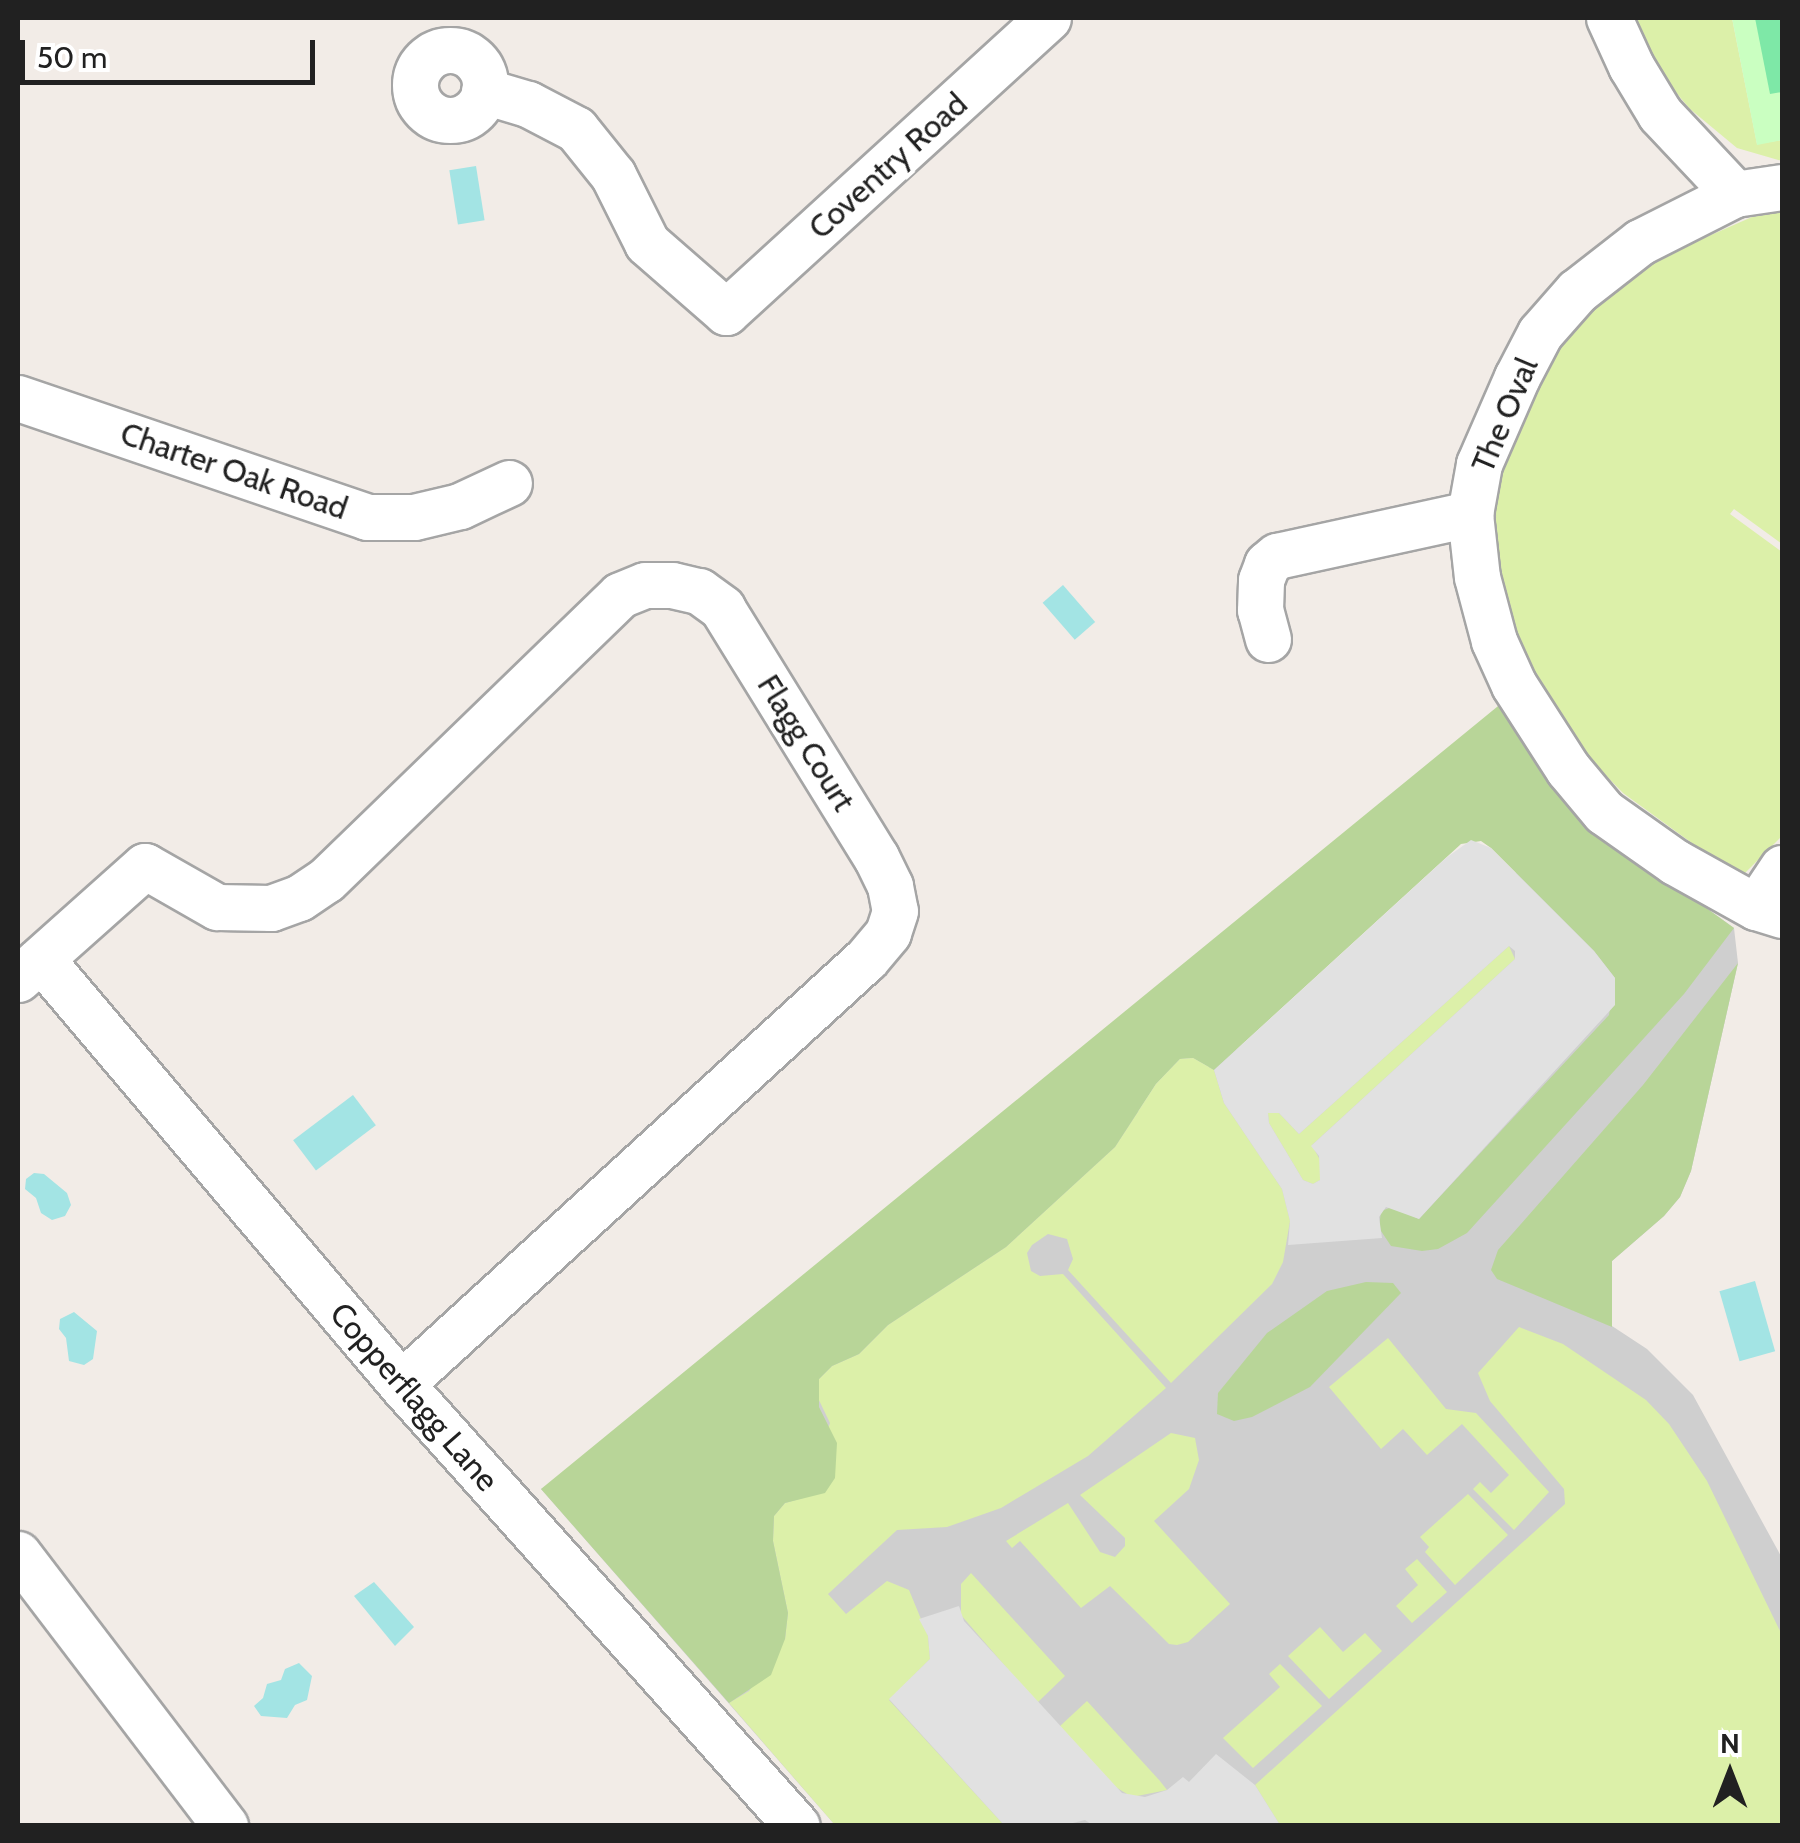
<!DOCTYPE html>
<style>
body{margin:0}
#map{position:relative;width:1800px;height:1843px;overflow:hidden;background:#f2ece7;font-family:Cabin,sans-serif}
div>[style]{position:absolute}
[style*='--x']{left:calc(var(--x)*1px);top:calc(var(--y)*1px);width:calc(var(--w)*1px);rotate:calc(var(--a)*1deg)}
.religious>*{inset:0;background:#cfcfcf}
.grass>*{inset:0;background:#dcf0a9}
.forest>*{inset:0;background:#b8d598}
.park>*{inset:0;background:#caffc1}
.pitch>*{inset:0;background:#7ee8a7}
.parking>*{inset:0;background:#e1e1e1}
.water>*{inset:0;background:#a3e4e4;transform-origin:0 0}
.roads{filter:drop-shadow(2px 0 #a5a5a5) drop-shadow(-2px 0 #a5a5a5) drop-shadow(0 2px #a5a5a5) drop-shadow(0 -2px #a5a5a5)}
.minor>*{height:45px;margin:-22.5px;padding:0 22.5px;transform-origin:22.5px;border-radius:22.5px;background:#fff}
.minor>.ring{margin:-22.5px;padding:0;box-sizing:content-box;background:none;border:45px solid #fff;border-radius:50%}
span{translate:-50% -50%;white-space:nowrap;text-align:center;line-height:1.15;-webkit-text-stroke:8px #fff;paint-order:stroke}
.street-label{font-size:32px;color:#212121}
.frame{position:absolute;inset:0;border:20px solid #212121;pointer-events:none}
.north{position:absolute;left:1680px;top:1723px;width:100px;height:100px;-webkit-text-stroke:8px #fff;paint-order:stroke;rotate:0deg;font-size:28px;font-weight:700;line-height:40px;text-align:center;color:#212121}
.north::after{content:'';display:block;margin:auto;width:35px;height:45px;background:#212121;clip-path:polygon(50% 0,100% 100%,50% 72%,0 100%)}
.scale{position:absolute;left:20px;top:40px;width:295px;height:45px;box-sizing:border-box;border:5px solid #212121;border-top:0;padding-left:12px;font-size:30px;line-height:35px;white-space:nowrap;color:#212121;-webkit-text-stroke:8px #fff;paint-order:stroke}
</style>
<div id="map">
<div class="religious">
<div style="clip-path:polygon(1591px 825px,1734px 928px,1738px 963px,1691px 1171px,1680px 1197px,1664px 1216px,1612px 1261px,1612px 1326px,1647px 1349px,1693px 1395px,1782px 1558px,1782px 1825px,835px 1825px,541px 1489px)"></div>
</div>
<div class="grass">
<div style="clip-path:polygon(1631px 18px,1732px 18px,1757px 144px,1782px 140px,1782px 161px,1737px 148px,1690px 109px,1651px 63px)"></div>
<div style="clip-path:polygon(1782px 212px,1782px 544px,1734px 509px,1730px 514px,1782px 552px,1782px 836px,1740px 878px,1623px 793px,1584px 753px,1526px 668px,1497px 581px,1494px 532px,1497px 480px,1529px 387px,1578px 322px,1654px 260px,1752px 217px)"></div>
<div style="clip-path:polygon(1509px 946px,1515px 959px,1312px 1145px,1320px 1160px,1320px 1180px,1313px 1184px,1303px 1180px,1269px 1123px,1268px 1113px,1279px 1113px,1299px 1134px)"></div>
<div style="clip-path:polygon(1193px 1058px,1214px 1070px,1224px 1103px,1282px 1189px,1290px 1221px,1283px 1262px,1272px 1284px,1171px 1383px,1068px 1270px,1073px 1259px,1067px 1239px,1048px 1234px,1032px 1245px,1027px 1253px,1031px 1271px,1040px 1276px,1063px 1274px,1166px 1388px,1088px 1456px,1001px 1508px,947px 1527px,897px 1530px,828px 1594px,846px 1614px,887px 1581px,909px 1590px,928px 1636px,930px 1659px,889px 1700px,1004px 1825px,835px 1825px,729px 1703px,749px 1691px,785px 1639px,788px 1613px,773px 1541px,774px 1516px,785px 1503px,803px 1498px,830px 1423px,816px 1394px,819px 1379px,832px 1366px,859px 1354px,888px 1325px,1006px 1247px,1115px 1147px,1156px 1084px,1180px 1059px)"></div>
<div style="clip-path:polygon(1519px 1327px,1563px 1344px,1646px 1400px,1669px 1424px,1707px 1481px,1782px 1635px,1782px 1825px,1280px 1825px,1255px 1785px,1565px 1504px,1564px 1489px,1490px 1401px,1478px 1373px)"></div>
<div style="clip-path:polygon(1388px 1338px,1446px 1409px,1476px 1413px,1549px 1492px,1514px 1530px,1473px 1489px,1480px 1482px,1491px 1493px,1509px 1475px,1462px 1424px,1427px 1455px,1403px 1429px,1381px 1449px,1329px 1387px)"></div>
<div style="clip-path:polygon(1171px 1433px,1195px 1438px,1199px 1460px,1189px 1489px,1154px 1521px,1230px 1604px,1188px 1642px,1177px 1645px,1169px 1644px,1110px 1586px,1081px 1608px,1020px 1541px,1012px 1548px,1006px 1541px,1068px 1503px,1100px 1552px,1115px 1557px,1125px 1546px,1125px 1538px,1080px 1495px)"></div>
<div style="clip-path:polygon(1468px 1494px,1508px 1535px,1455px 1585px,1425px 1552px,1429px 1547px,1420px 1537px)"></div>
<div style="clip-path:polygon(1417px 1559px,1447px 1592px,1412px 1623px,1396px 1606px,1418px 1585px,1405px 1569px)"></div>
<div style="clip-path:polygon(971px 1573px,1065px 1676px,1037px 1703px,961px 1615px,961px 1584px)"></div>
<div style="clip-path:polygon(1320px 1627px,1343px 1652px,1365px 1633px,1382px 1651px,1329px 1699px,1288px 1656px)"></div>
<div style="clip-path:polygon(1280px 1664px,1322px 1706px,1253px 1768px,1223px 1738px,1280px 1687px,1269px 1674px)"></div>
<div style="clip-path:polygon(1087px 1701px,1160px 1781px,1167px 1790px,1132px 1797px,1109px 1783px,1059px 1727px)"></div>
</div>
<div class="forest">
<div style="clip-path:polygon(1503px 702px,1591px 825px,1734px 928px,1684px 994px,1467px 1233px,1438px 1249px,1422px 1251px,1391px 1246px,1379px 1228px,1381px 1211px,1392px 1207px,1419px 1219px,1609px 1015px,1615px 978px,1594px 951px,1491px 848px,1481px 841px,1461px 844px,1214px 1070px,1193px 1058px,1180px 1059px,1156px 1084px,1115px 1147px,1006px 1247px,888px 1325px,859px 1354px,832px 1366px,819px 1379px,819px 1407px,837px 1443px,835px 1478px,825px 1493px,785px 1503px,774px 1516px,773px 1541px,788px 1613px,785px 1639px,771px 1675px,729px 1703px,541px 1489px)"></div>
<div style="clip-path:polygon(1738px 963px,1691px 1171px,1680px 1197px,1664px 1216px,1612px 1261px,1612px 1327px,1497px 1279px,1491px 1270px,1498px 1250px,1643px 1085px)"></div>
<div style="clip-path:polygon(1366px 1282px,1393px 1283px,1401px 1293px,1310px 1387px,1252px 1417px,1234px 1421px,1217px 1414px,1218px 1393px,1267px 1333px,1327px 1291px)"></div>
</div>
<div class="park">
<div style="clip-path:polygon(1732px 18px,1782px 18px,1782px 140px,1757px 145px)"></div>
</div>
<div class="pitch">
<div style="clip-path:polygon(1755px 18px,1782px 18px,1782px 92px,1770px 94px)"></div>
</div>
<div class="parking">
<div style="clip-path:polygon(evenodd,1471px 840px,1491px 848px,1594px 951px,1615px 978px,1615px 1005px,1419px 1219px,1386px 1207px,1379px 1217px,1382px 1238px,1288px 1245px,1290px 1221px,1282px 1189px,1224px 1103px,1214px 1070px,1446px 858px,1471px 840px,1509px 946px,1515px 951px,1515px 959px,1311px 1146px,1319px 1156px,1320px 1180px,1313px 1184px,1303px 1180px,1269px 1123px,1268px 1113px,1279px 1113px,1299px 1134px,1509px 946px)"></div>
<div style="clip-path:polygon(959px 1606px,964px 1621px,1122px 1793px,1145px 1797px,1167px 1790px,1183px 1777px,1189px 1782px,1216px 1754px,1255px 1785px,1280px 1825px,1094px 1826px,1085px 1820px,1065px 1825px,1004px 1825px,889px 1699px,930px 1659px,928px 1636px,919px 1619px)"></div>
</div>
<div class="water">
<div style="left:476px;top:166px;width:55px;height:27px;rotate:81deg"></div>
<div style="left:1063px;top:585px;width:49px;height:27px;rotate:49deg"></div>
<div style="left:353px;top:1095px;width:38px;height:75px;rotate:53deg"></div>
<div style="clip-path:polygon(34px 1173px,44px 1174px,67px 1193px,71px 1205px,65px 1216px,52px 1220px,41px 1213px,36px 1198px,25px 1189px,26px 1179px)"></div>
<div style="left:1755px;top:1281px;width:73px;height:37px;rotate:74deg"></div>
<div style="clip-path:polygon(74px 1312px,97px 1331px,93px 1359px,84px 1365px,69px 1361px,66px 1338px,59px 1329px,60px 1319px)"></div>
<div style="clip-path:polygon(374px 1582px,414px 1627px,395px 1646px,354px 1596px)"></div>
<div style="clip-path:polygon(299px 1663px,312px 1676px,307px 1700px,295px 1705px,287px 1718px,261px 1716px,254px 1706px,263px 1698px,267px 1684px,281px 1680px,285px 1669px)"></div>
</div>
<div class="roads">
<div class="minor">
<div style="--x:1609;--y:18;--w:53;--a:65.4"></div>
<div style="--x:1631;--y:66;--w:56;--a:58.9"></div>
<div style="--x:1660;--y:114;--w:110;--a:46.8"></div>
<div class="ring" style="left:415px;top:50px;width:25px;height:25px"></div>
<div style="--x:484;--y:91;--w:46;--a:16.5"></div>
<div style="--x:528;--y:104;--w:54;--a:27.5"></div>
<div style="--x:576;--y:129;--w:59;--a:51.2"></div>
<div style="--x:613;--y:175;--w:76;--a:63.4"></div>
<div style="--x:647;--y:243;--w:105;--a:41.1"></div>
<div style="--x:726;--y:312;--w:436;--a:-42.4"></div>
<div style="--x:1782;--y:187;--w:48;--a:171.5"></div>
<div style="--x:1735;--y:194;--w:106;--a:153.2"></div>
<div style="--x:1640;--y:242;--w:80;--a:142.1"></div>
<div style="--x:1577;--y:291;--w:56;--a:131.4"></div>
<div style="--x:1540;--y:333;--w:50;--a:117.6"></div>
<div style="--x:1517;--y:377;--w:95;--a:113.6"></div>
<div style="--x:1479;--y:464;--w:51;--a:100.2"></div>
<div style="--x:1470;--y:514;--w:63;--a:83.7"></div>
<div style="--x:1477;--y:577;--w:66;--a:75.1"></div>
<div style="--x:1494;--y:641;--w:48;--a:65.6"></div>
<div style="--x:1514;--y:685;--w:100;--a:57.3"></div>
<div style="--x:1568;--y:769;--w:56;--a:50.1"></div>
<div style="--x:1604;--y:812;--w:87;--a:35.2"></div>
<div style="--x:1675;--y:862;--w:93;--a:29.1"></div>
<div style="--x:1756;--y:907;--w:27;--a:17"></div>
<div style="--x:18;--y:398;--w:369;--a:18.8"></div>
<div style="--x:367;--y:517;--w:47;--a:0"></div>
<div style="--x:414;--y:517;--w:47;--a:-13.4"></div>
<div style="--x:460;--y:506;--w:54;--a:-25.1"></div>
<div style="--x:1268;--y:639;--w:30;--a:-105"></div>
<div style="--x:1260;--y:610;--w:30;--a:-88"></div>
<div style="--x:1261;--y:580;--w:17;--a:-69"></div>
<div style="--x:1267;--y:564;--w:13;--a:-39"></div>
<div style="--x:1277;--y:556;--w:198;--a:-12.3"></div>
<div style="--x:1756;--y:907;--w:47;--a:-56.3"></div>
<div style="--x:41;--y:959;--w:557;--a:49.73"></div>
<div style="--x:401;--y:1384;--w:593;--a:48.14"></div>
<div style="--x:18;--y:979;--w:170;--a:-41.7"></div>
<div style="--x:145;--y:866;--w:83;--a:29.7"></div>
<div style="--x:217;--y:907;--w:54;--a:1.1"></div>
<div style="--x:271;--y:908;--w:30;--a:-20"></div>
<div style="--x:299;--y:898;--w:32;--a:-34"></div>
<div style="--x:326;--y:880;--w:409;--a:-44.1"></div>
<div style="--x:620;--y:595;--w:27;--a:-22"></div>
<div style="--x:645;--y:585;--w:27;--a:0"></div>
<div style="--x:672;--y:585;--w:28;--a:13"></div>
<div style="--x:699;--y:591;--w:29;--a:36"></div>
<div style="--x:722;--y:608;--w:293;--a:58.3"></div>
<div style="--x:876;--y:857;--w:32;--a:64"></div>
<div style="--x:890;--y:886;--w:25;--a:79"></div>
<div style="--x:895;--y:911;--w:23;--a:108"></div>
<div style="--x:888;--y:933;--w:34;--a:130"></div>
<div style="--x:866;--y:959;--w:630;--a:137.57"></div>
<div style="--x:18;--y:1554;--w:342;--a:52.7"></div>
</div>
</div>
<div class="street-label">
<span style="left:888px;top:166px;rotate:-42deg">Coventry Road</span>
<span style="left:1505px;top:415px;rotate:-67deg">The Oval</span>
<span style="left:234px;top:471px;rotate:19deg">Charter Oak Road</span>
<span style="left:806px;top:743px;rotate:58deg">Flagg Court</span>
<span style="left:414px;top:1397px;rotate:49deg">Copperflagg Lane</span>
</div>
<div class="frame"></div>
<div class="north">N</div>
<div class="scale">50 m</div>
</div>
